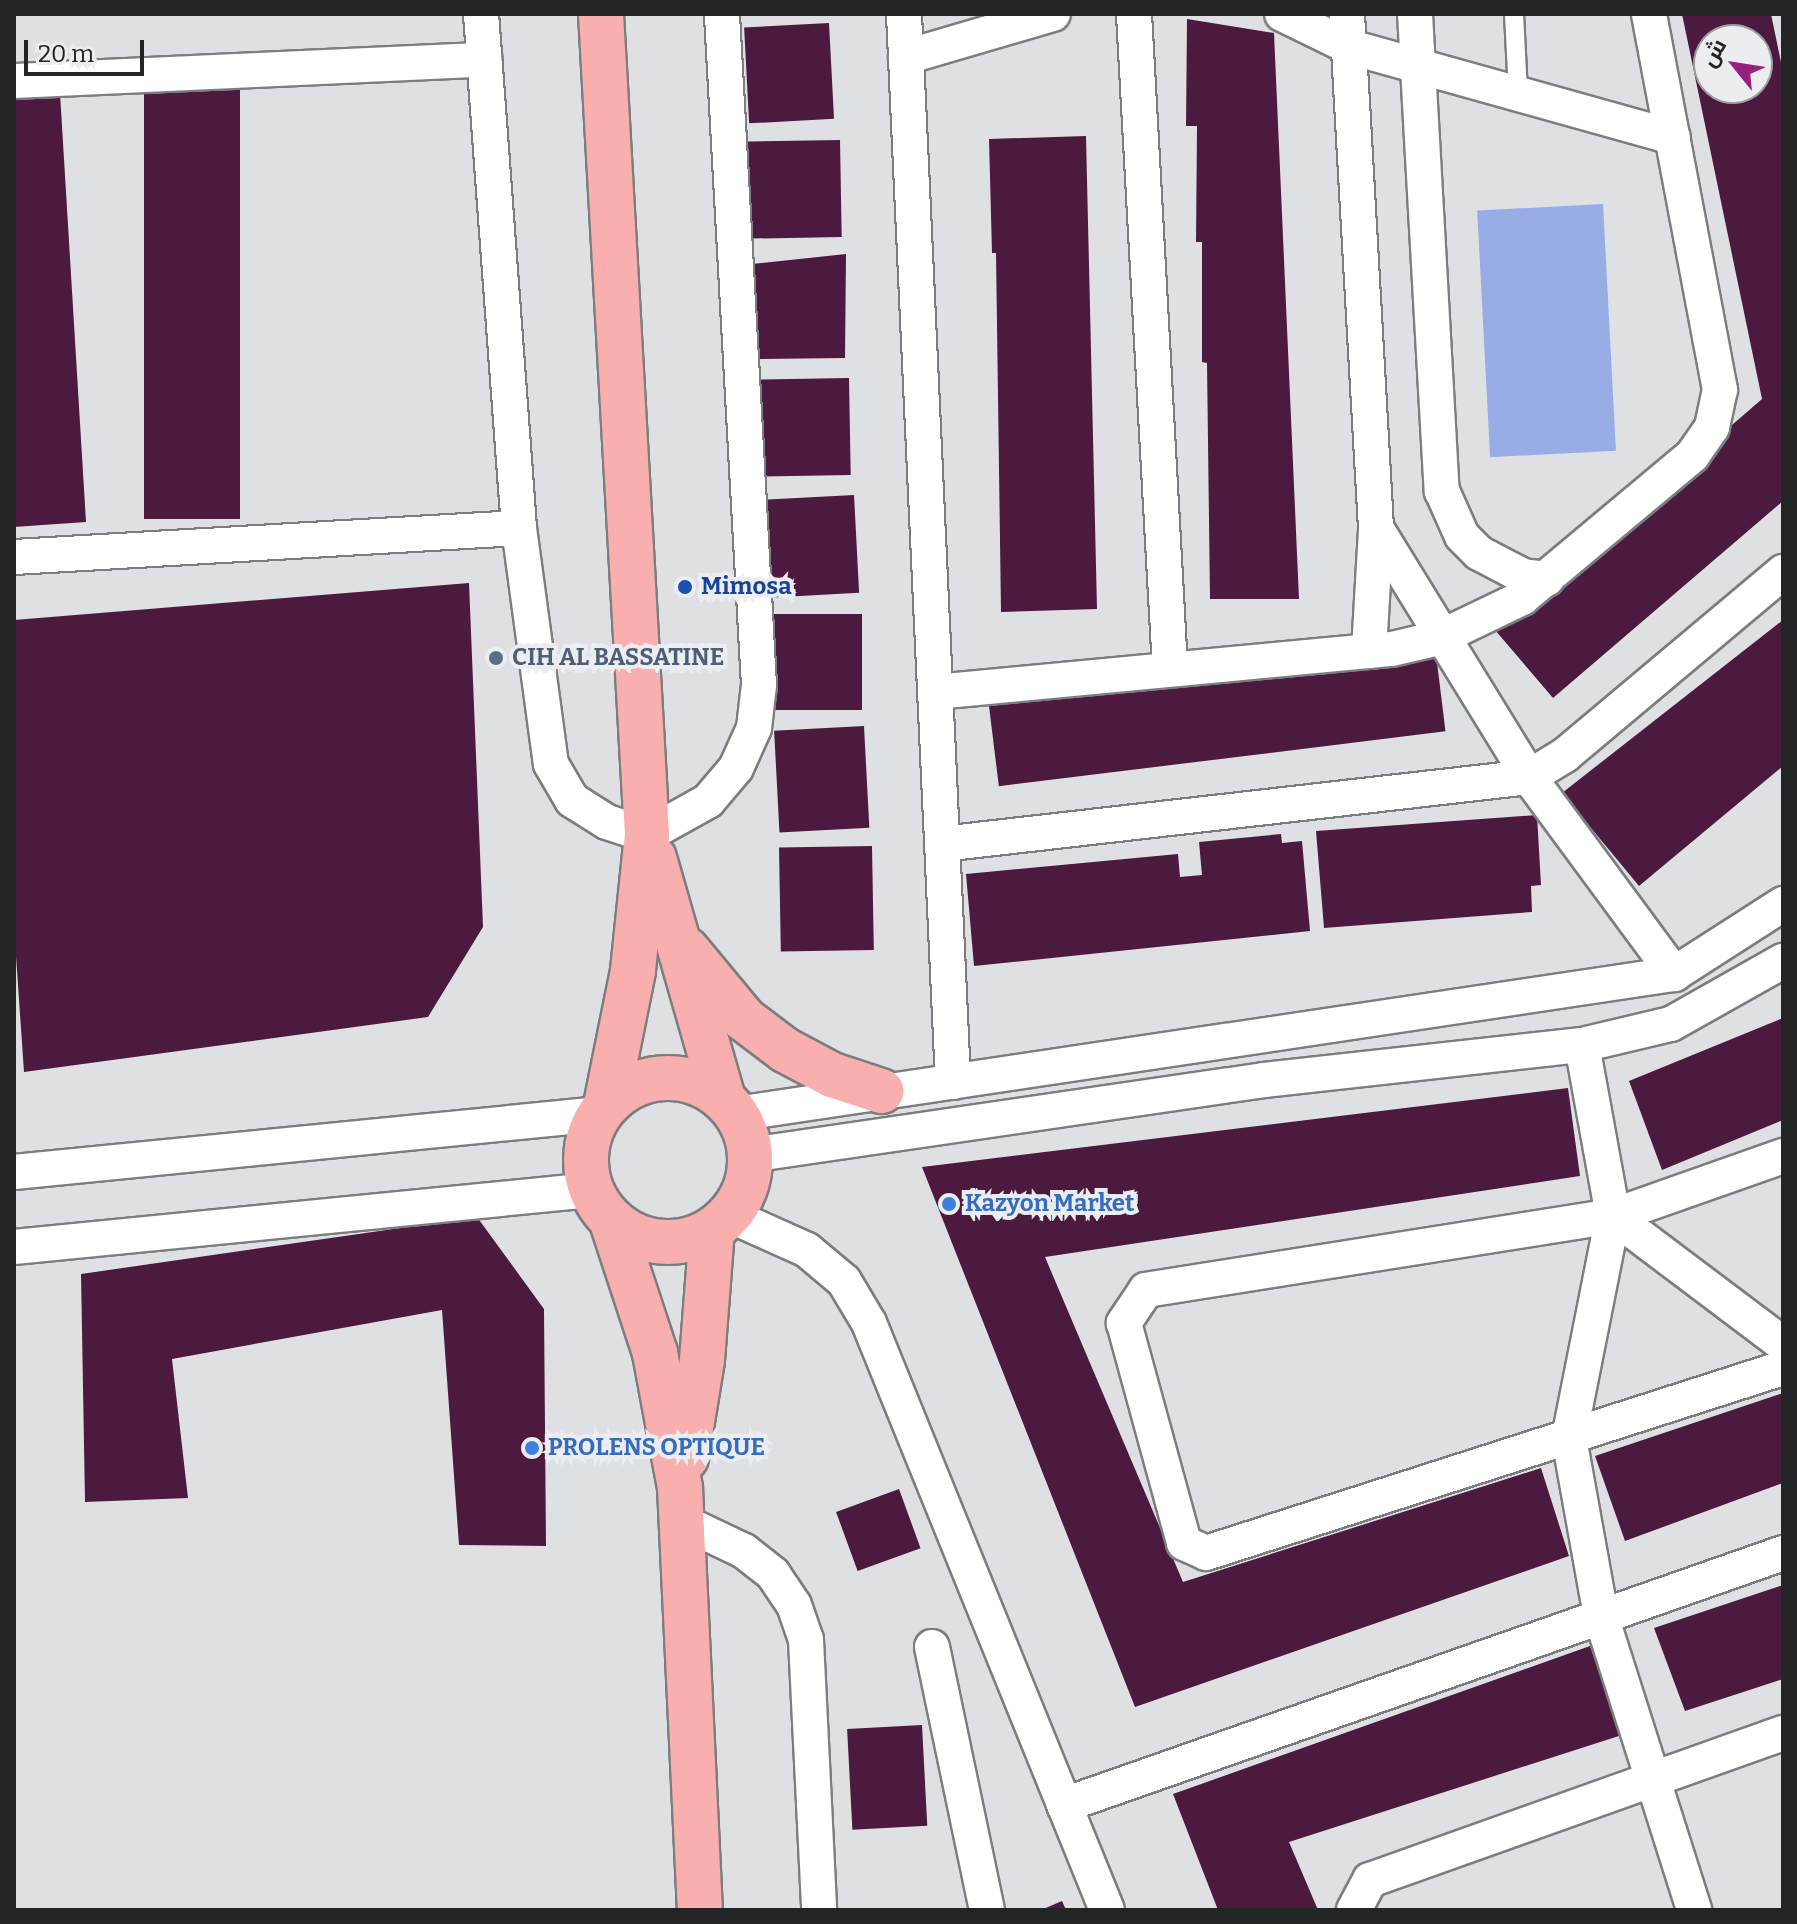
<!DOCTYPE html>
<meta charset="utf-8">
<style>
body{margin:0}
#map{position:relative;width:1797px;height:1924px;overflow:hidden;background:#dfe0e3;font-family:Bitter,Cairo,serif}
div>[style]{position:absolute}
[style*='--x']{left:calc(var(--x)*1px);top:calc(var(--y)*1px);width:calc(var(--w)*1px);rotate:calc(var(--a)*1deg)}
.green>*{inset:0;background:#98ace6;transform-origin:0 0}
.building>*{inset:0;background:#4d1a3f;transform-origin:0 0}
.roads{filter:drop-shadow(2px 0 #7c7d7f) drop-shadow(-2px 0 #7c7d7f) drop-shadow(0 2px #7c7d7f) drop-shadow(0 -2px #7c7d7f)}
.service>*{height:18px;margin:-9px;padding:0 9px;transform-origin:9px;border-radius:9px;background:#fff}
.minor>*{height:34px;margin:-17px;padding:0 17px;transform-origin:17px;border-radius:17px;background:#fff}
.primary>*{height:44px;margin:-22px;padding:0 22px;transform-origin:22px;border-radius:22px;background:#f8afad}
.primary>.ring{margin:-22px;padding:0;box-sizing:content-box;background:none;border:44px solid #f8afad;border-radius:50%}
.dots>*{width:22px;height:22px;translate:-50% -50%;box-sizing:border-box;border:4px solid #ecedf0;border-radius:50%}
span{translate:-50% -50%;white-space:nowrap;text-align:center;line-height:1.15;-webkit-text-stroke:8px #ecedf0;paint-order:stroke}
.transit-label{font-size:24px;color:#164399;font-weight:700}
.left{translate:0 -50%;text-align:left}
.service-label{font-size:24px;color:#4e5e75;font-weight:700}
.shop-label{font-size:24px;color:#366cbe;font-weight:700}
.frame{position:absolute;inset:0;border:16px solid #232425;pointer-events:none}
.north{position:absolute;left:1693px;top:24px;width:80px;height:80px;box-sizing:border-box;background:#ecedf0;border:2px solid #9c9d9f;border-radius:50%;rotate:300deg;font-size:22px;font-weight:700;line-height:32px;text-align:center;color:#232425}
.north::after{content:'';display:block;margin:auto;width:28px;height:36px;background:#962280;clip-path:polygon(50% 0,100% 100%,50% 72%,0 100%)}
.scale{position:absolute;left:24px;top:40px;width:120px;height:36px;box-sizing:border-box;border:4px solid #232425;border-top:0;padding-left:10px;font-size:24px;line-height:28px;white-space:nowrap;color:#232425;-webkit-text-stroke:6px #ecedf0;paint-order:stroke}
</style>
<div id="map">
<div class="green">
<div style="left:1603px;top:204px;width:247px;height:126px;rotate:87deg"></div>
</div>
<div class="building">
<div style="clip-path:polygon(evenodd,1682px 14px,1771px 14px,1783px 72px,1783px 501px,1553px 698px,1495px 630px,1762px 399px,1682px 14px,1709px 40px,1757px 40px,1757px 88px,1709px 88px,1709px 40px)"></div>
<div style="clip-path:polygon(1187px 19px,1274px 33px,1299px 599px,1210px 599px,1207px 363px,1202px 362px,1202px 242px,1196px 242px,1197px 126px,1186px 126px)"></div>
<div style="left:829px;top:23px;width:96px;height:85px;rotate:87deg"></div>
<div style="left:144px;top:85px;width:96px;height:434px"></div>
<div style="clip-path:polygon(60px 93px,86px 522px,14px 527px,14px 95px)"></div>
<div style="clip-path:polygon(1086px 136px,1097px 609px,1001px 612px,996px 253px,992px 253px,989px 139px)"></div>
<div style="left:840px;top:140px;width:97px;height:92px;rotate:89deg"></div>
<div style="clip-path:polygon(846px 254px,845px 358px,757px 359px,752px 264px)"></div>
<div style="left:849px;top:378px;width:97px;height:97px;rotate:89deg"></div>
<div style="left:854px;top:495px;width:98px;height:91px;rotate:87deg"></div>
<div style="clip-path:polygon(469px 583px,483px 927px,428px 1017px,24px 1072px,14px 927px,14px 620px)"></div>
<div style="left:862px;top:614px;width:96px;height:92px;rotate:90deg"></div>
<div style="clip-path:polygon(1783px 620px,1783px 766px,1639px 886px,1562px 793px)"></div>
<div style="left:1435px;top:646px;width:86px;height:450px;rotate:83deg"></div>
<div style="left:864px;top:726px;width:102px;height:90px;rotate:87deg"></div>
<div style="clip-path:polygon(1537px 815px,1541px 885px,1531px 886px,1532px 912px,1324px 928px,1316px 831px)"></div>
<div style="clip-path:polygon(1281px 834px,1282px 843px,1302px 841px,1310px 931px,974px 966px,966px 874px,1178px 854px,1180px 877px,1202px 875px,1199px 842px)"></div>
<div style="left:872px;top:846px;width:104px;height:93px;rotate:89deg"></div>
<div style="clip-path:polygon(1783px 1018px,1783px 1120px,1662px 1170px,1629px 1081px)"></div>
<div style="clip-path:polygon(1568px 1088px,1580px 1176px,1045px 1257px,1183px 1582px,1541px 1468px,1569px 1556px,1135px 1707px,922px 1167px)"></div>
<div style="clip-path:polygon(477px 1217px,544px 1309px,546px 1546px,459px 1545px,442px 1310px,172px 1359px,188px 1498px,85px 1502px,81px 1274px)"></div>
<div style="clip-path:polygon(1783px 1393px,1783px 1483px,1625px 1541px,1595px 1456px)"></div>
<div style="left:899px;top:1489px;width:63px;height:67px;rotate:70deg"></div>
<div style="clip-path:polygon(1783px 1585px,1783px 1679px,1685px 1711px,1654px 1628px)"></div>
<div style="clip-path:polygon(1590px 1646px,1622px 1735px,1289px 1842px,1318px 1910px,1218px 1910px,1173px 1794px)"></div>
<div style="left:922px;top:1725px;width:101px;height:75px;rotate:87deg"></div>
<div style="clip-path:polygon(1062px 1901px,1066px 1910px,1041px 1910px)"></div>
</div>
<div class="roads">
<div class="service">
<div style="--x:1514;--y:14;--w:80;--a:87.1"></div>
</div>
<div class="minor">
<div style="--x:481;--y:14;--w:515;--a:85.77"></div>
<div style="--x:519;--y:528;--w:238;--a:82.3"></div>
<div style="--x:551;--y:764;--w:42;--a:59.7"></div>
<div style="--x:572;--y:800;--w:41;--a:32.2"></div>
<div style="--x:607;--y:822;--w:42;--a:18"></div>
<div style="--x:647;--y:835;--w:70;--a:-29.1"></div>
<div style="--x:708;--y:801;--w:43;--a:-49.7"></div>
<div style="--x:736;--y:768;--w:44;--a:-65.8"></div>
<div style="--x:754;--y:728;--w:43;--a:-83.4"></div>
<div style="--x:759;--y:685;--w:672;--a:-93.16"></div>
<div style="--x:904;--y:14;--w:1069;--a:87.37"></div>
<div style="--x:1134;--y:14;--w:656;--a:86.85"></div>
<div style="--x:1282;--y:14;--w:76;--a:25.9"></div>
<div style="--x:1350;--y:47;--w:335;--a:15.6"></div>
<div style="--x:1347;--y:14;--w:515;--a:86.77"></div>
<div style="--x:1376;--y:528;--w:292;--a:58.4"></div>
<div style="--x:1529;--y:777;--w:245;--a:53.6"></div>
<div style="--x:1415;--y:14;--w:478;--a:86.8"></div>
<div style="--x:1442;--y:491;--w:49;--a:66"></div>
<div style="--x:1462;--y:536;--w:24;--a:45"></div>
<div style="--x:1479;--y:553;--w:50;--a:27.6"></div>
<div style="--x:1523;--y:576;--w:24;--a:7"></div>
<div style="--x:906;--y:57;--w:153;--a:-16.3"></div>
<div style="--x:14;--y:81;--w:471;--a:-2.6"></div>
<div style="--x:14;--y:557;--w:506;--a:-3.29"></div>
<div style="--x:1369;--y:651;--w:123;--a:-86.7"></div>
<div style="--x:935;--y:692;--w:459;--a:-5.4"></div>
<div style="--x:1392;--y:649;--w:48;--a:-13.2"></div>
<div style="--x:1439;--y:638;--w:92;--a:-25.7"></div>
<div style="--x:1522;--y:598;--w:222;--a:-39.9"></div>
<div style="--x:1692;--y:456;--w:35;--a:-55"></div>
<div style="--x:1712;--y:427;--w:38;--a:-78"></div>
<div style="--x:1720;--y:390;--w:383;--a:-100.7"></div>
<div style="--x:942;--y:844;--w:591;--a:-6.51"></div>
<div style="--x:1529;--y:777;--w:42;--a:-31.4"></div>
<div style="--x:1565;--y:755;--w:285;--a:-40"></div>
<div style="--x:1582;--y:1045;--w:174;--a:79.7"></div>
<div style="--x:1613;--y:1216;--w:226;--a:101.2"></div>
<div style="--x:1569;--y:1438;--w:181;--a:79.8"></div>
<div style="--x:1601;--y:1616;--w:308;--a:72.4"></div>
<div style="--x:736;--y:1114;--w:948;--a:-8.49"></div>
<div style="--x:1674;--y:974;--w:130;--a:-32.7"></div>
<div style="--x:750;--y:1155;--w:519;--a:-8.3"></div>
<div style="--x:1264;--y:1080;--w:320;--a:-6.3"></div>
<div style="--x:1582;--y:1045;--w:91;--a:-13.3"></div>
<div style="--x:1671;--y:1024;--w:129;--a:-29.4"></div>
<div style="--x:1783;--y:1156;--w:180;--a:160.6"></div>
<div style="--x:1613;--y:1216;--w:473;--a:171"></div>
<div style="--x:1146;--y:1290;--w:40;--a:124"></div>
<div style="--x:1124;--y:1323;--w:228;--a:74.7"></div>
<div style="--x:1184;--y:1543;--w:24;--a:24"></div>
<div style="--x:1206;--y:1553;--w:606;--a:-17.78"></div>
<div style="--x:14;--y:1172;--w:589;--a:-5.65"></div>
<div style="--x:729;--y:1215;--w:85;--a:24.2"></div>
<div style="--x:807;--y:1250;--w:48;--a:40"></div>
<div style="--x:844;--y:1281;--w:49;--a:59.2"></div>
<div style="--x:869;--y:1323;--w:633;--a:67.93"></div>
<div style="--x:1613;--y:1216;--w:213;--a:37"></div>
<div style="--x:14;--y:1247;--w:580;--a:-5.64"></div>
<div style="--x:681;--y:1521;--w:70;--a:25.5"></div>
<div style="--x:744;--y:1551;--w:37;--a:38"></div>
<div style="--x:773;--y:1574;--w:37;--a:56"></div>
<div style="--x:794;--y:1605;--w:37;--a:71"></div>
<div style="--x:806;--y:1640;--w:270;--a:87.2"></div>
<div style="--x:932;--y:1647;--w:269;--a:78.2"></div>
<div style="--x:1064;--y:1805;--w:762;--a:-19.31"></div>
<div style="--x:1354;--y:1910;--w:34;--a:-62"></div>
<div style="--x:1370;--y:1880;--w:438;--a:-19.6"></div>
</div>
<div class="primary">
<div style="--x:601;--y:14;--w:822;--a:86.79"></div>
<div style="--x:647;--y:835;--w:137;--a:95.9"></div>
<div style="--x:633;--y:971;--w:137;--a:101.4"></div>
<div style="--x:654;--y:858;--w:250;--a:74"></div>
<div style="--x:687;--y:950;--w:89;--a:50.4"></div>
<div style="--x:744;--y:1019;--w:51;--a:37.1"></div>
<div style="--x:785;--y:1050;--w:53;--a:28"></div>
<div style="--x:832;--y:1075;--w:52;--a:18.1"></div>
<div class="ring" style="left:586px;top:1078px;width:120px;height:120px"></div>
<div style="--x:612;--y:1222;--w:138;--a:71.8"></div>
<div style="--x:655;--y:1353;--w:137;--a:79.5"></div>
<div style="--x:680;--y:1488;--w:422;--a:87.3"></div>
<div style="--x:686;--y:1458;--w:99;--a:-80.7"></div>
<div style="--x:702;--y:1360;--w:130;--a:-85.6"></div>
</div>
</div>
<div class="dots">
<div style="left:685px;top:587px;background:#1a4fb4"></div>
<div style="left:496px;top:658px;background:#5c6f8a"></div>
<div style="left:949px;top:1204px;background:#3f7fe0"></div>
<div style="left:532px;top:1448px;background:#3f7fe0"></div>
</div>
<div class="transit-label">
<span class="left" style="left:701px;top:587px">Mimosa</span>
</div>
<div class="service-label">
<span class="left" style="left:512px;top:658px">CIH AL BASSATINE</span>
</div>
<div class="shop-label">
<span class="left" style="left:965px;top:1204px">Kazyon Market</span>
<span class="left" style="left:548px;top:1448px">PROLENS OPTIQUE</span>
</div>
<div class="frame"></div>
<div class="north">ش</div>
<div class="scale">20 m</div>
</div>
